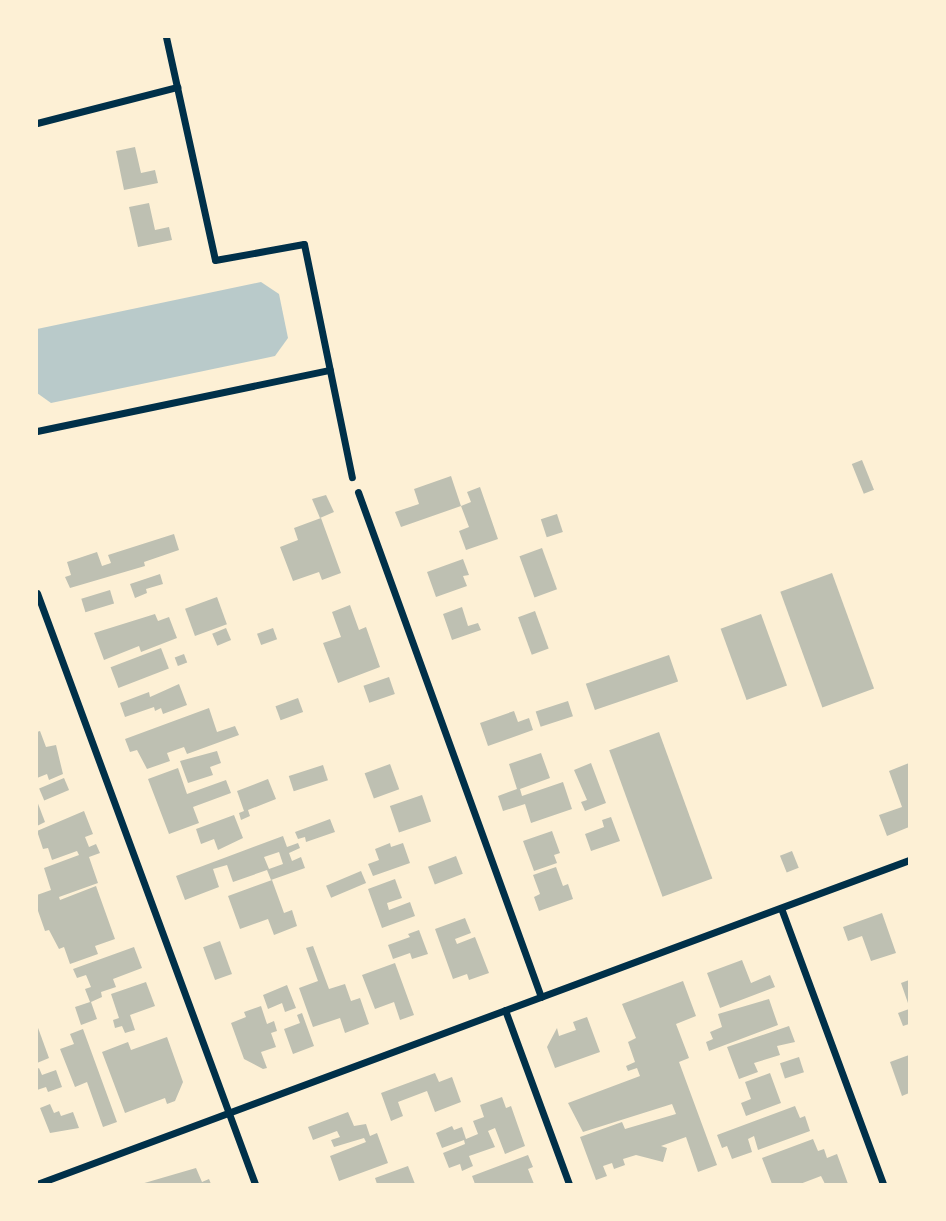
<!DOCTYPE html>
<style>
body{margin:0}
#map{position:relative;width:946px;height:1221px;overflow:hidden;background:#fdf0d5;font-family:"Open Sans",sans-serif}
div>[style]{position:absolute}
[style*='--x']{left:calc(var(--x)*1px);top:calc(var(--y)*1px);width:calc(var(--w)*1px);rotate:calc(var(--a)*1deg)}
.green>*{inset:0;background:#b9caca}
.building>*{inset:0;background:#bec0b2;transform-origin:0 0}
.minor>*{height:7px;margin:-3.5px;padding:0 3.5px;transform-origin:3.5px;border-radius:3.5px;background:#003049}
span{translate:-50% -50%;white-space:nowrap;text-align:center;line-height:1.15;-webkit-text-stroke:6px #fdf0d5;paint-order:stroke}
.frame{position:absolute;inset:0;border:38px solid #fdf0d5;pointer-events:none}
</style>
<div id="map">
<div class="green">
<div style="clip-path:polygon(261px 282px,279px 294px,288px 338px,275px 356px,51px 403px,37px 393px,37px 329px)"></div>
</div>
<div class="building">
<div style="clip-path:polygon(135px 147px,141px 173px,155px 170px,158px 183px,124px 190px,116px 151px)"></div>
<div style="clip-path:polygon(149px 203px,155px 230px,169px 227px,172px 240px,138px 247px,129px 207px)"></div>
<div style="left:862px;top:460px;width:32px;height:11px;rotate:68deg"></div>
<div style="clip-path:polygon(451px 476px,461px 506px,401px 527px,395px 512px,419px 504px,414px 489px)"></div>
<div style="clip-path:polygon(480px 487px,498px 539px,466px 550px,459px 531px,469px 527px,461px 506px,471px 502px,467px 492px)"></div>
<div style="clip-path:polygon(326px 495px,334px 512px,320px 518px,312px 499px)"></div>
<div style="left:557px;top:514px;width:19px;height:17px;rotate:72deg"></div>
<div style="clip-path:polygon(321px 518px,341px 573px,322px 580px,319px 572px,293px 581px,280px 547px,298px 540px,294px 528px)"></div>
<div style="clip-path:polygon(174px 534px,179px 550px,144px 562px,145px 566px,70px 588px,65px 577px,71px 575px,67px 562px,97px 552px,102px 566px,111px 563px,108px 555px)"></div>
<div style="left:542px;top:548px;width:44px;height:24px;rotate:70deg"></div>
<div style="clip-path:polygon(463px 559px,469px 575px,463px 576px,467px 586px,436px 597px,427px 572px)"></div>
<div style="left:832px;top:573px;width:123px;height:55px;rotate:70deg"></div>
<div style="clip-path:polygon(160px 574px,163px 584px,146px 589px,147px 593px,135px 598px,130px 584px)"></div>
<div style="left:110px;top:590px;width:14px;height:30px;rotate:73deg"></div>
<div style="left:217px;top:597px;width:29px;height:34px;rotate:70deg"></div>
<div style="clip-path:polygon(350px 605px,359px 630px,366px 627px,380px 667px,338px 683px,323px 643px,341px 637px,332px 612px)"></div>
<div style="clip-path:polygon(462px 607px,468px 626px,478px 623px,481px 630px,452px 640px,443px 614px)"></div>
<div style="left:535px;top:611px;width:40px;height:18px;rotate:70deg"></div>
<div style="clip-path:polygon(155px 614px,158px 621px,169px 617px,177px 638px,141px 652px,139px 646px,104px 660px,94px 633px)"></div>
<div style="left:761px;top:614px;width:76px;height:43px;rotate:70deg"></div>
<div style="left:226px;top:628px;width:13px;height:15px;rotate:67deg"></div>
<div style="left:273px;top:628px;width:12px;height:17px;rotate:70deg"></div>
<div style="left:161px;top:648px;width:22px;height:54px;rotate:69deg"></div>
<div style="left:184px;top:654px;width:9px;height:10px;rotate:69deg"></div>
<div style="left:669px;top:655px;width:28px;height:88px;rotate:71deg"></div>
<div style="left:389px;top:677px;width:18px;height:27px;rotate:71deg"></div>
<div style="clip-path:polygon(179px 684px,187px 705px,163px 714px,161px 708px,155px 711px,154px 707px,125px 717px,120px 703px,149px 692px,150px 697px)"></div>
<div style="left:298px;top:698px;width:15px;height:24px;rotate:70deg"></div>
<div style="left:568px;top:701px;width:16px;height:34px;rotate:72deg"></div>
<div style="clip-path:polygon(209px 708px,217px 732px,235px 726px,239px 735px,187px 754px,184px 747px,167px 753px,170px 761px,147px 769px,137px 750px,130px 752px,125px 739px)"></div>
<div style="clip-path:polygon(514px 711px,518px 722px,529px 718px,533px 730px,488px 746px,480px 723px)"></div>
<div style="clip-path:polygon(40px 731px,46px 747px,56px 745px,63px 774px,49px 780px,47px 774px,37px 778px,37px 732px)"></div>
<div style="left:659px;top:732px;width:156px;height:53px;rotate:70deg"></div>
<div style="clip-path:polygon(217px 751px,221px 763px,210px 767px,213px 775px,188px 783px,180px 761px)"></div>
<div style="clip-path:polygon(541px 753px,550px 778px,520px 789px,522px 796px,563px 782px,572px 809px,531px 823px,525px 804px,503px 811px,498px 796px,517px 789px,509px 764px)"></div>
<div style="clip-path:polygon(591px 763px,606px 803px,585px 811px,581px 802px,587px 800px,574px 770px)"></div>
<div style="clip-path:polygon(909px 763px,909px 827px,887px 836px,879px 815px,902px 807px,889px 771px)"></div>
<div style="left:390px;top:764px;width:27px;height:27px;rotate:70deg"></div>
<div style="left:323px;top:765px;width:16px;height:36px;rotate:72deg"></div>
<div style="clip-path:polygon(178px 768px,187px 794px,226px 780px,231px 793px,193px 807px,199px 823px,169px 834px,148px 779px)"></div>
<div style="left:64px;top:778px;width:13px;height:27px;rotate:67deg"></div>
<div style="clip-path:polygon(268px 779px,276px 799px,248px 810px,250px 816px,241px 820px,239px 813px,244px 811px,237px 791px)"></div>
<div style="left:422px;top:795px;width:28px;height:34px;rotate:71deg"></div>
<div style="clip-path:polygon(37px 801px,45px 822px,37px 826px)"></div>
<div style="clip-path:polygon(84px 811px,93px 834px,85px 837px,89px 847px,96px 844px,100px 853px,89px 857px,98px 883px,59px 897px,60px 900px,96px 886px,115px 939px,95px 946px,98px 954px,70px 964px,64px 947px,59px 949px,49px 930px,45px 931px,37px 908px,37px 895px,51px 890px,44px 868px,79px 855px,77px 851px,52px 860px,48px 848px,43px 849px,37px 831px)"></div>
<div style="clip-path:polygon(234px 815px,243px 838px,218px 850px,214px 839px,201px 844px,196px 829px)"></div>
<div style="clip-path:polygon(611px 817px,620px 841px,591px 851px,585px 834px,604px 827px,602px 820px)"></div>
<div style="clip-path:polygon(330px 819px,335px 832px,306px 842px,305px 837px,298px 839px,295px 832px)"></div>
<div style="clip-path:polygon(552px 831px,560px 853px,554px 855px,557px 863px,534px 871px,523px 841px)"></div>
<div style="clip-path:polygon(evenodd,283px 836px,287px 847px,298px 843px,300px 848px,289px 853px,292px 861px,301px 857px,305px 868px,271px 880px,267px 870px,233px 882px,227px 865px,213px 869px,219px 887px,185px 900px,176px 876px,283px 836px,279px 852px,283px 864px,269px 869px,264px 857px,279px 852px)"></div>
<div style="clip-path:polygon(390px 843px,391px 847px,403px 843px,410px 863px,373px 876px,368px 864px,379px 860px,375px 849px)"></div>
<div style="left:792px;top:851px;width:18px;height:13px;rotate:68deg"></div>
<div style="left:456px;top:856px;width:19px;height:30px;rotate:69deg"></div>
<div style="clip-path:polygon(556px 867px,563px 886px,568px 884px,573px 899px,539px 911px,534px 897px,540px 894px,533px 875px)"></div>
<div style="left:361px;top:871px;width:13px;height:38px;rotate:67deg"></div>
<div style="clip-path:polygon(395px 879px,402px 898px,387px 903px,389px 910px,410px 902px,415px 916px,382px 928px,368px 889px)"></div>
<div style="clip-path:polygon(272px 880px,284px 913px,292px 910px,297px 926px,274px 935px,268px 919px,240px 929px,228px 896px)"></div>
<div style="clip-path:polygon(882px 913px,896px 953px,871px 961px,862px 936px,848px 941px,843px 927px)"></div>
<div style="clip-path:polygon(465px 918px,471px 933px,455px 939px,457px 944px,475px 937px,489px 973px,469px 980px,467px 974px,453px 979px,435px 929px)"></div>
<div style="clip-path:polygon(419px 930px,428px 954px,412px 959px,410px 953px,393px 959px,388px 945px,410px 937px,408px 934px)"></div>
<div style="left:220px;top:941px;width:35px;height:18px;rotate:70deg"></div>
<div style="clip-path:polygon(313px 946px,329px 989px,345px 984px,351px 1001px,360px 998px,369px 1024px,345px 1033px,340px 1018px,313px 1027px,299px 988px,318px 981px,306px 948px)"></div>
<div style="clip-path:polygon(134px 947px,142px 968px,113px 979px,116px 987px,101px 992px,102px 997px,91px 1002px,97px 1019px,81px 1025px,75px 1007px,90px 1002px,85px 989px,91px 987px,86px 975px,77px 978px,73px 969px)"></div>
<div style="clip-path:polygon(742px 960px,751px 983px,770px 975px,775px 987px,720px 1008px,707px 973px)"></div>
<div style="clip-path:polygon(395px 963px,414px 1015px,400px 1020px,394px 1002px,375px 1009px,362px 975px)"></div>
<div style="clip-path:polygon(909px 980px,909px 1006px,901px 983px)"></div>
<div style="clip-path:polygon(683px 981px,696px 1016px,676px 1024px,689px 1058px,679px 1062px,717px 1165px,698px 1172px,686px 1137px,661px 1146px,667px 1148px,663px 1162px,636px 1155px,623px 1159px,625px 1165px,614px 1169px,612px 1163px,603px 1166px,607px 1176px,596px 1180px,580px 1137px,622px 1122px,625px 1129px,676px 1114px,672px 1104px,583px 1132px,568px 1103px,640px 1076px,637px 1068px,628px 1071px,626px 1066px,635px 1062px,628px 1042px,636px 1038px,622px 1004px)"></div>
<div style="clip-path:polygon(146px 982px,155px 1006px,130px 1015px,135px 1030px,125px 1033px,122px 1026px,115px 1028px,113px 1020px,119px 1018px,111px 994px)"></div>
<div style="clip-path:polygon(287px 985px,296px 1008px,285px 1012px,282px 1003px,268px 1009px,263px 995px)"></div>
<div style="clip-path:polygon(769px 999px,778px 1025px,709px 1051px,706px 1042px,713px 1039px,710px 1032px,722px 1027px,718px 1014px)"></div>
<div style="clip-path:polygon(261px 1006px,267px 1024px,274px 1021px,277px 1031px,271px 1033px,276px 1047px,261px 1052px,267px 1068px,263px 1069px,244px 1059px,231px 1023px,246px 1017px,244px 1012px)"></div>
<div style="clip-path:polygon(909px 1009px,909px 1024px,903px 1026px,898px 1013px)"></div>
<div style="clip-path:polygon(302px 1013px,314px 1046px,293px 1054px,284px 1029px,300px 1023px,297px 1015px)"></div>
<div style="clip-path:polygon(587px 1017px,600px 1052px,555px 1068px,547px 1047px,557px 1028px,559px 1036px,576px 1030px,573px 1022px)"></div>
<div style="clip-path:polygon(37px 1025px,49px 1058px,37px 1063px)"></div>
<div style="clip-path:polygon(789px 1026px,795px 1042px,777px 1046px,780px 1055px,754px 1063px,758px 1072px,739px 1079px,727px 1047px)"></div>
<div style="clip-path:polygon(83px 1029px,117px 1122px,103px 1127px,87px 1082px,75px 1087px,60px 1049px,74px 1044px,70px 1034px)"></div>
<div style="clip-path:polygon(167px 1037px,183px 1082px,175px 1101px,167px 1104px,165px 1098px,125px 1113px,102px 1052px,128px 1042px,131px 1050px)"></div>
<div style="clip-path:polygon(909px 1055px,909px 1093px,902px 1096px,890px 1062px)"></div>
<div style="left:799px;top:1057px;width:16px;height:20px;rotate:72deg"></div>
<div style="clip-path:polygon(39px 1068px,42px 1075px,56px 1070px,62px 1087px,48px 1092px,46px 1087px,37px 1090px,37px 1069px)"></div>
<div style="clip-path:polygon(435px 1073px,439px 1082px,452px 1077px,461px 1102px,435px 1112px,427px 1091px,398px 1102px,403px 1116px,391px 1121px,381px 1093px)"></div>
<div style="clip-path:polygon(770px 1073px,781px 1103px,746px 1116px,741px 1103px,751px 1099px,745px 1082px)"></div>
<div style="clip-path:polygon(502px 1097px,506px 1108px,511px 1106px,525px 1146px,505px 1154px,495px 1128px,488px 1131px,495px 1147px,469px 1156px,473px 1166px,462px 1171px,460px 1164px,449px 1168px,443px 1153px,465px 1144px,464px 1140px,442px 1148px,436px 1133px,452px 1126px,454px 1130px,462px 1127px,466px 1139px,478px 1134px,473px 1121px,484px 1117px,480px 1105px)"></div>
<div style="clip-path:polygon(50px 1104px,54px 1113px,59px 1111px,61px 1116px,73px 1112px,79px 1128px,50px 1133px,40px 1108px)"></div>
<div style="clip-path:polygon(795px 1106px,800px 1118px,805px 1116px,810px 1131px,758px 1150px,754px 1136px,748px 1139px,752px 1152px,732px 1159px,727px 1146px,722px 1148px,717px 1135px)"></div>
<div style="clip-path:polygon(348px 1112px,354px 1126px,366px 1124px,370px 1136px,377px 1133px,388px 1163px,339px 1181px,330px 1156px,366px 1142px,364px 1138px,334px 1147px,331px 1140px,340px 1137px,337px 1131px,313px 1140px,308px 1127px)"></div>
<div style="clip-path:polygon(813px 1139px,818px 1151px,824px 1149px,827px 1158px,837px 1154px,848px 1184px,825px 1184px,821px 1176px,800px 1184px,772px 1184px,762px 1158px)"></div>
<div style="clip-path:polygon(528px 1155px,533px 1167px,528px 1169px,534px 1184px,475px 1184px,472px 1176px)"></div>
<div style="clip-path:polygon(408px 1166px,415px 1184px,377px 1184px,375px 1178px)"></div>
<div style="clip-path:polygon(196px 1168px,202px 1182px,209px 1179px,211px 1184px,141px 1184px)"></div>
</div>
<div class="minor">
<div style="--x:166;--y:37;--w:228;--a:77.6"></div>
<div style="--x:215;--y:260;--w:90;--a:-10.2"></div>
<div style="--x:304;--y:244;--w:238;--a:78.4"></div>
<div style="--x:37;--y:123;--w:145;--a:-14.4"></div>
<div style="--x:37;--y:431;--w:299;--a:-11.8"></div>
<div style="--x:358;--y:492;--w:537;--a:70.08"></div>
<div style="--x:37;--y:593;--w:630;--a:69.75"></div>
<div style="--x:781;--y:908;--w:294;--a:69.7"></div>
<div style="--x:505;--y:1010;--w:185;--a:69.8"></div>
<div style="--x:37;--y:1184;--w:930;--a:-20.38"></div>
</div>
<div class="frame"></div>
</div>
